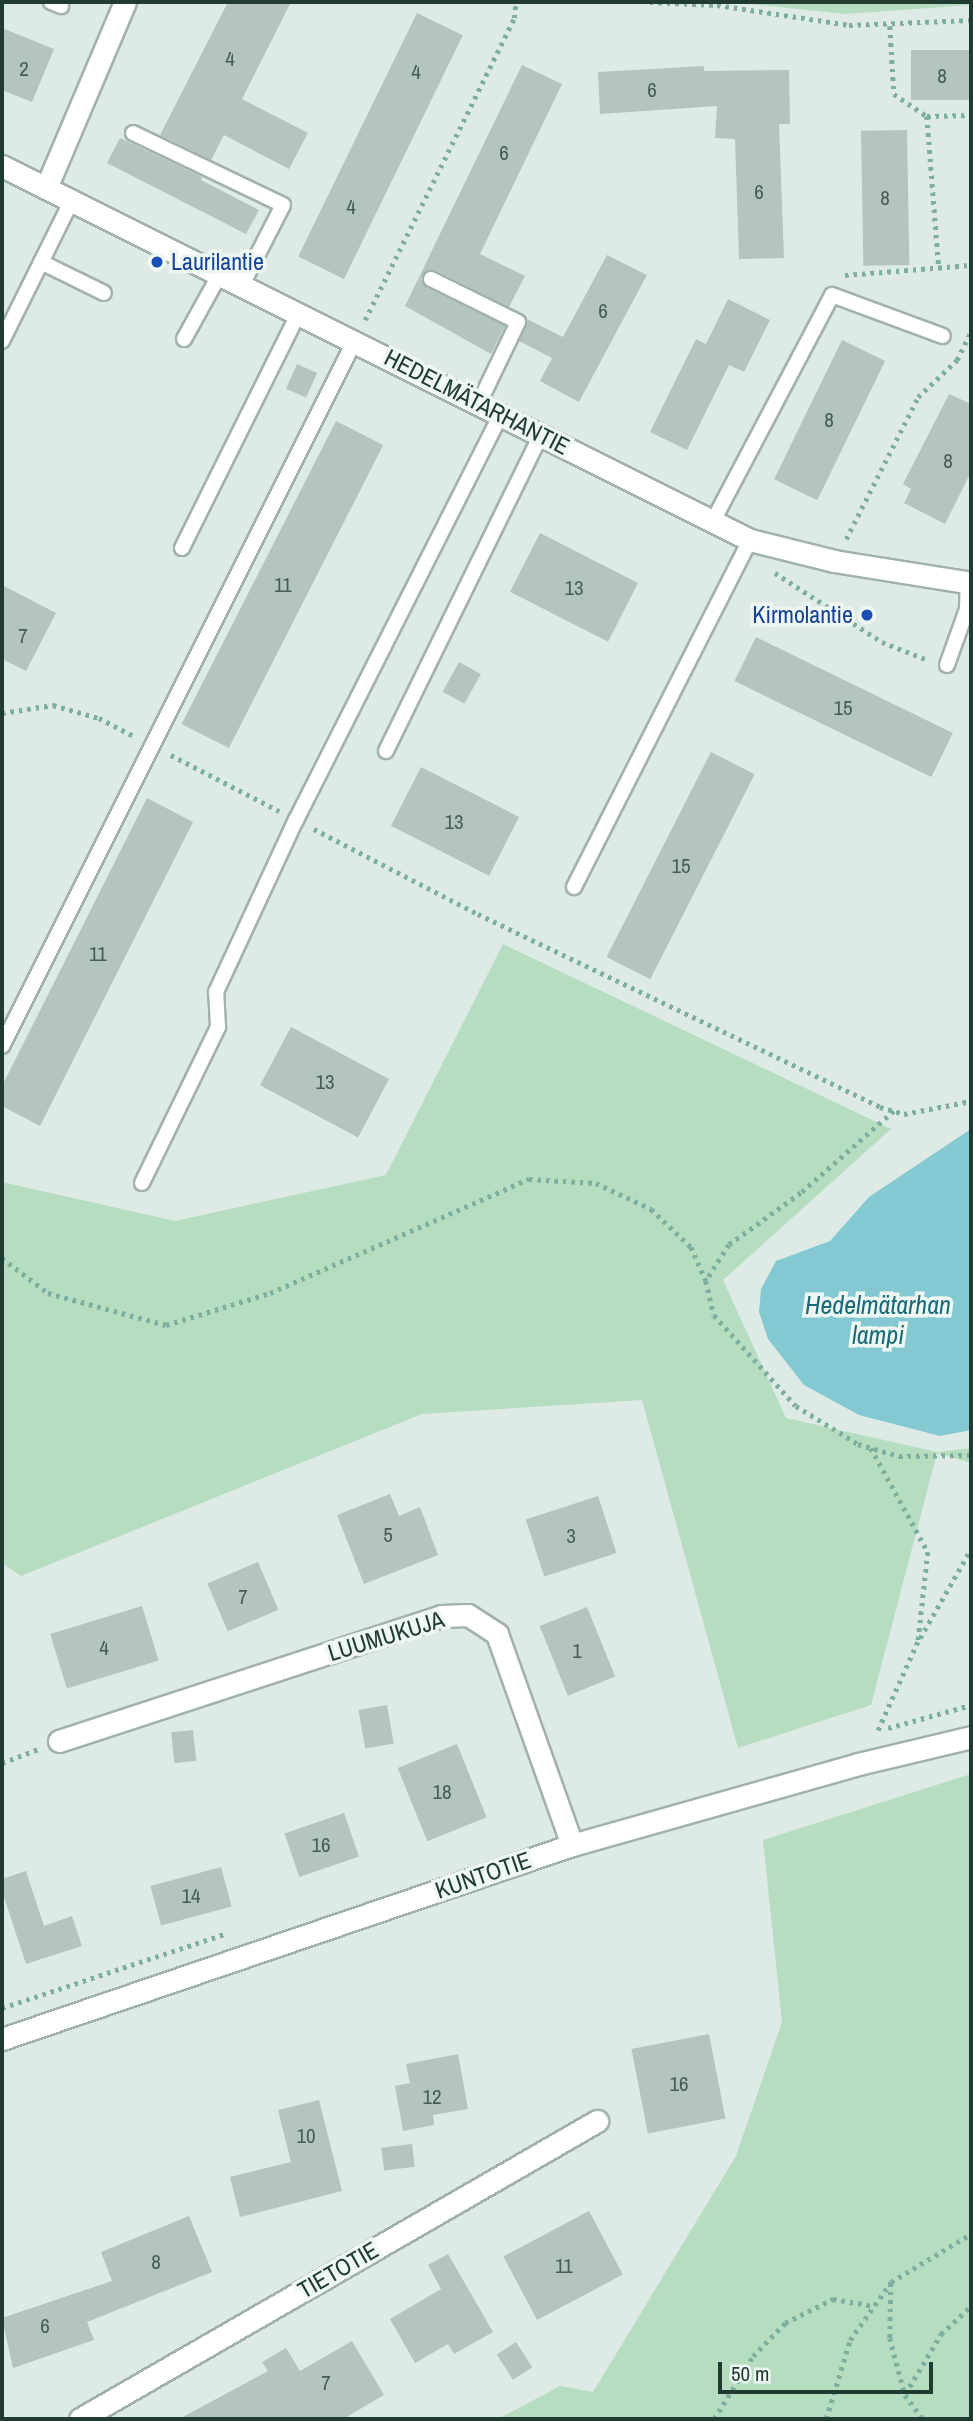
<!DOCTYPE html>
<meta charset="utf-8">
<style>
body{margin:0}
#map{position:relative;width:973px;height:2421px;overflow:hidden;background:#deeae5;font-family:"Archivo Narrow",sans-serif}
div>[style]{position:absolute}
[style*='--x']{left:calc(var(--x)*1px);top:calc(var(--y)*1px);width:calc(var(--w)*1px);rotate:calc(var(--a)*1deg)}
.green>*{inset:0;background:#b6ddbf}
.water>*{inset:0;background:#84c9d2}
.building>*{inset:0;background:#b4c5bd;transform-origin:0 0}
.path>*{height:4.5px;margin-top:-2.25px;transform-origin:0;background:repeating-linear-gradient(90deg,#7daf9e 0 3.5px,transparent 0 8.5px)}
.roads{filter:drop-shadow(2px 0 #a1b2ac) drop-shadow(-2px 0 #a1b2ac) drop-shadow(0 2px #a1b2ac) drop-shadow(0 -2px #a1b2ac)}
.lane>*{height:14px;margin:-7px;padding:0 7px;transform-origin:7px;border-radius:7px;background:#fff}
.street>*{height:21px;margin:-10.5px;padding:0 10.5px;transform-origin:10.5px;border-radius:10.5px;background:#fff}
.secondary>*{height:21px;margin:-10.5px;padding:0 10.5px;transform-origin:10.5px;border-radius:10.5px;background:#fff}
.dots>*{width:19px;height:19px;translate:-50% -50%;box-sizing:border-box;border:4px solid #eff7f3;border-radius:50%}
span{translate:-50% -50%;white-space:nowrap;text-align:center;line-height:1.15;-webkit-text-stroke:7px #eff7f3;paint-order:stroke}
.number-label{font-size:21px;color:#445e55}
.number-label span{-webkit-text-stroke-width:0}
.transit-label{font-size:24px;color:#164399}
.left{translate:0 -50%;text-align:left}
.right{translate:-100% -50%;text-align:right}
.street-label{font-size:24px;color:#1f3b32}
.water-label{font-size:26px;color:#186b78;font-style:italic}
.frame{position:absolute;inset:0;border:4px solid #1f3b32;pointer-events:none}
.scale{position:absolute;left:718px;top:2362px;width:215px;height:32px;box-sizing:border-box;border:4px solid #1f3b32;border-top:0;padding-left:9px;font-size:21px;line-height:24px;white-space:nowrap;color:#1f3b32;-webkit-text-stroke:5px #eff7f3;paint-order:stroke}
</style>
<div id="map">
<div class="green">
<div style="clip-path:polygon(730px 2px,971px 2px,971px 5px,845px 14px)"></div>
<div style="clip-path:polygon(503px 944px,891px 1129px,723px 1280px,786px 1418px,937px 1452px,971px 1448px,971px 1463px,937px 1453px,871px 1705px,738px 1748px,642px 1400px,422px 1414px,21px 1576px,2px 1563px,2px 1182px,175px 1221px,386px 1175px)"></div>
<div style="clip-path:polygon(971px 1774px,971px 2419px,498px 2419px,560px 2386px,593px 2392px,736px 2156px,782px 2022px,763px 1840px)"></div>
</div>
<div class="water">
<div style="clip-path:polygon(971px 1129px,971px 1430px,940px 1436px,859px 1415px,804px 1385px,768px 1339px,759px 1312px,761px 1289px,776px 1261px,830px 1241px,869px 1197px)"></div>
</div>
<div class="building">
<div style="clip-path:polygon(228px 2px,291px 2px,242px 99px,308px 133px,289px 169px,224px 135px,211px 160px,160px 135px)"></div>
<div style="left:417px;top:13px;width:51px;height:271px;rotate:26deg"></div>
<div style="clip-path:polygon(2px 28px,54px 49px,32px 102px,2px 90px)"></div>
<div style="left:971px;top:50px;width:50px;height:60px;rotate:90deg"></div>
<div style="clip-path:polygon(522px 65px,562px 84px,480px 254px,525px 276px,509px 307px,435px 270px,425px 271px,421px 279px,427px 288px,505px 326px,491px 354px,405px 306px)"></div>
<div style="clip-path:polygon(704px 66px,704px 71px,789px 70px,790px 124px,779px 124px,784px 258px,739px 259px,735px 139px,715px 138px,717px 106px,600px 114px,598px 72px)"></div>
<div style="left:907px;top:130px;width:135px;height:46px;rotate:89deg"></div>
<div style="clip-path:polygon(120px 138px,202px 177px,201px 180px,259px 210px,246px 234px,107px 163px)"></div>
<div style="clip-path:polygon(607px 255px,647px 275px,579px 402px,540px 381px,552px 358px,519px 341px,527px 319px,563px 337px)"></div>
<div style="clip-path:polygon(728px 299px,770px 320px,744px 372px,729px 365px,687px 450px,650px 432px,696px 339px,706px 344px)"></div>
<div style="left:842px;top:340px;width:48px;height:155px;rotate:26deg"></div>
<div style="left:297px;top:364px;width:22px;height:27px;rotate:24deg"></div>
<div style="clip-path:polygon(949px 394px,971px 404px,971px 472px,945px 524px,904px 503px,911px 489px,903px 484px)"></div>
<div style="left:336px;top:421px;width:53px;height:340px;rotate:27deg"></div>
<div style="left:540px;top:533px;width:110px;height:66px;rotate:27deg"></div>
<div style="clip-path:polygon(2px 585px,56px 613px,26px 671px,2px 659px)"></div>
<div style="left:756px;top:637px;width:219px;height:49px;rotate:26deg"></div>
<div style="left:459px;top:662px;width:25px;height:34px;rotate:29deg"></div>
<div style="left:711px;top:752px;width:49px;height:230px;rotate:27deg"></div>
<div style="left:421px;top:767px;width:110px;height:66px;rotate:27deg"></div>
<div style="clip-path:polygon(147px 798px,193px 822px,40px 1126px,2px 1106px,2px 1086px)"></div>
<div style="left:291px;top:1027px;width:111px;height:66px;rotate:28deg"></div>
<div style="clip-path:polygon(390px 1494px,399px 1516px,420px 1507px,438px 1555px,364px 1584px,337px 1515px)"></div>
<div style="left:598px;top:1496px;width:60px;height:76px;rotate:72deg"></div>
<div style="left:258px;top:1562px;width:52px;height:55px;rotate:67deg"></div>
<div style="left:142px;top:1606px;width:57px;height:96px;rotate:73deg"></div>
<div style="left:587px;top:1607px;width:75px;height:51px;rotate:68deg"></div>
<div style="left:387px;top:1705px;width:39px;height:29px;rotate:80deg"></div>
<div style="left:193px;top:1730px;width:31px;height:22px;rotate:84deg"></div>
<div style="left:457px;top:1744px;width:79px;height:64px;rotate:68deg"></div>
<div style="left:344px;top:1813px;width:46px;height:63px;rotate:71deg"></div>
<div style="left:221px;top:1867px;width:41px;height:73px;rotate:75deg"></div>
<div style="clip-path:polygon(26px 1871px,44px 1926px,72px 1916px,82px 1946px,26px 1964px,2px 1891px,2px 1879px)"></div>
<div style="left:709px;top:2034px;width:86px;height:79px;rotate:79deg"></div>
<div style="clip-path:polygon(458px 2054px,468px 2109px,433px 2115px,434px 2125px,403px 2131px,395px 2086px,410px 2083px,406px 2064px)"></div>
<div style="clip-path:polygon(319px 2100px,342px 2191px,240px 2217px,230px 2177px,291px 2162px,278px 2110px)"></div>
<div style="left:412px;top:2144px;width:23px;height:31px;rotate:83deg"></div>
<div style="left:589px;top:2211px;width:72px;height:97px;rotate:62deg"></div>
<div style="clip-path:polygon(189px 2216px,212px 2272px,87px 2322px,94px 2340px,13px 2368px,2px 2318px,112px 2281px,101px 2252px)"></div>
<div style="clip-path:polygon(448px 2254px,493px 2332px,454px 2354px,448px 2344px,415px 2363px,390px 2319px,441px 2289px,428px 2265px)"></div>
<div style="clip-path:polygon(352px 2341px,384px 2395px,343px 2419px,179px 2419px,268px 2371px,262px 2362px,286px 2348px,300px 2371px)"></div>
<div style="left:516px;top:2342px;width:30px;height:23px;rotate:57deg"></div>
</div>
<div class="path">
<div style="--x:650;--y:2;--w:67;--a:2.6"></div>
<div style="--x:717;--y:5;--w:134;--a:8.6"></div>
<div style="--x:849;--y:25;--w:122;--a:-2.3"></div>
<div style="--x:890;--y:26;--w:68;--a:86.6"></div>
<div style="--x:894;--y:94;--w:40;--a:34"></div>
<div style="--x:927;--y:116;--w:44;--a:-1.3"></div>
<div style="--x:927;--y:116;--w:153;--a:85.5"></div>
<div style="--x:845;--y:275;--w:126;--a:-4.5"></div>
<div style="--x:365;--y:320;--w:337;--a:-63.7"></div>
<div style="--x:514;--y:18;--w:16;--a:-83"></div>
<div style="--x:846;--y:539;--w:159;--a:-63.1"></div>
<div style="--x:918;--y:397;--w:54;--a:-43.5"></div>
<div style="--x:957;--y:360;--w:32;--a:-64"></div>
<div style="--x:775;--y:573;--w:127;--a:32.8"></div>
<div style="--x:882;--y:642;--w:49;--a:21.4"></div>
<div style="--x:2;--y:713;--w:52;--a:-8.9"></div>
<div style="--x:53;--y:705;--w:48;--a:15.8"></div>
<div style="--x:99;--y:718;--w:42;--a:27.2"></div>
<div style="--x:171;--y:755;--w:122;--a:27.4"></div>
<div style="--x:314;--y:829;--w:185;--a:27.4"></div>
<div style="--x:478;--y:914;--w:446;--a:25.6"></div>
<div style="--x:880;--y:1107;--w:25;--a:16"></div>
<div style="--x:904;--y:1114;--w:68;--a:-11"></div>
<div style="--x:894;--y:1111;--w:124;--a:138.6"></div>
<div style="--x:801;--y:1193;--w:89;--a:144.2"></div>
<div style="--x:729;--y:1245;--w:43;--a:122.6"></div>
<div style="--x:706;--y:1281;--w:35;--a:77"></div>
<div style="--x:714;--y:1315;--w:122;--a:48"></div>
<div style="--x:796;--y:1406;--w:73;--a:31.5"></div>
<div style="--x:858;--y:1444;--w:43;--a:16.3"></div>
<div style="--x:899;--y:1456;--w:72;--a:-0.8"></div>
<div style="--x:2;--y:1258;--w:58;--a:37.3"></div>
<div style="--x:48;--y:1293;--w:122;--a:15.2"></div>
<div style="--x:166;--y:1325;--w:109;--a:-17.1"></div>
<div style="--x:270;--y:1293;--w:283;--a:-23.8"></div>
<div style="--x:529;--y:1179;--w:67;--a:3.4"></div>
<div style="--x:596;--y:1183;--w:61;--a:25.3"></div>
<div style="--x:651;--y:1209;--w:55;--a:43.5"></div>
<div style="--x:691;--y:1247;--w:37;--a:66"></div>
<div style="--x:871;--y:1448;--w:119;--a:61.3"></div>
<div style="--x:928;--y:1552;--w:91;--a:96.3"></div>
<div style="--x:918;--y:1642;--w:98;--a:114.2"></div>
<div style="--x:920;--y:1638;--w:103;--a:-60.2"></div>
<div style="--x:888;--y:1728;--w:86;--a:-15.5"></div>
<div style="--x:2;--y:1763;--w:40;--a:-21"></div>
<div style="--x:2;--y:2008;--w:234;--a:-18.4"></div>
<div style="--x:891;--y:2283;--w:55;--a:91"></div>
<div style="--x:890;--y:2338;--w:59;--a:75.3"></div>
<div style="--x:905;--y:2395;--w:30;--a:53"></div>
<div style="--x:905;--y:2394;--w:70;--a:-59"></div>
<div style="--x:941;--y:2334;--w:41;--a:-43"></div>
<div style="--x:714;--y:2419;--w:74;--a:-58.2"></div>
<div style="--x:753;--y:2356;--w:46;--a:-45.9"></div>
<div style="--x:785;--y:2323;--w:54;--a:-26.6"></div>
<div style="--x:833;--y:2299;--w:42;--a:9.7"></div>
<div style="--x:826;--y:2419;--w:83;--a:-73.1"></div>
<div style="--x:850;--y:2340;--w:71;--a:-54.7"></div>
<div style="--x:891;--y:2282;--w:93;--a:-31"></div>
</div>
<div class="roads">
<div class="lane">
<div style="--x:51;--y:2;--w:11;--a:22"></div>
<div style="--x:133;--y:133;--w:166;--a:25.6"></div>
<div style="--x:283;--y:205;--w:88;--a:117.1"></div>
<div style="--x:41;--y:262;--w:70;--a:26.2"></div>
<div style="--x:431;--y:279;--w:97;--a:26.3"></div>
<div style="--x:518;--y:322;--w:90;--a:115.7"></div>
<div style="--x:184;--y:339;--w:77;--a:-61.1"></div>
<div style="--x:2;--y:341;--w:160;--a:-63.6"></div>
<div style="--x:713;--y:521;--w:255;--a:-62.2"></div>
<div style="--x:832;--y:295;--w:118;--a:20.3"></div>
<div style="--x:182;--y:548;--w:263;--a:-63.6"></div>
<div style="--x:947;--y:665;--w:59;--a:-70.3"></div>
<div style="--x:967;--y:609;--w:26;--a:-88"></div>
<div style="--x:386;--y:751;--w:353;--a:-63.9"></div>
<div style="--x:574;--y:887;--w:389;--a:-63.1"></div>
<div style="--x:2;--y:1046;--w:789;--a:-63.43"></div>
<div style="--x:142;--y:1183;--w:174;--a:-64"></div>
<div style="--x:218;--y:1027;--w:35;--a:-93"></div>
<div style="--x:216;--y:992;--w:190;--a:-65.1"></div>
<div style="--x:296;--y:820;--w:455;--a:-63.2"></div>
</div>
<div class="street">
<div style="--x:2;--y:166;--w:836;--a:26.57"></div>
<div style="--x:750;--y:540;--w:87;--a:14"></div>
<div style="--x:834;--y:561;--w:139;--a:9.1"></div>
<div style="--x:46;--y:188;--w:202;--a:-67"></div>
<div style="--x:59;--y:1741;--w:402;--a:-18.1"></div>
<div style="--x:441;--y:1616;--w:27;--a:-2"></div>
<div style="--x:468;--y:1615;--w:35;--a:33"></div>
<div style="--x:497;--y:1634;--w:224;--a:70.4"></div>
<div style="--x:80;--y:2419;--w:597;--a:-29.96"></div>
</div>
<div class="secondary">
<div style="--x:2;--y:2039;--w:602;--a:-18.8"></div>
<div style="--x:572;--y:1845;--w:297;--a:-15.8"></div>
<div style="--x:858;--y:1764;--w:116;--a:-13.4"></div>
</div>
</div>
<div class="dots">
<div style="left:157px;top:262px;background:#1a4fb4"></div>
<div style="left:867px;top:615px;background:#1a4fb4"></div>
</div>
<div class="number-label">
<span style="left:230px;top:59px">4</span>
<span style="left:24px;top:69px">2</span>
<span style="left:416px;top:72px">4</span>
<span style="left:942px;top:76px">8</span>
<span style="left:652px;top:90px">6</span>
<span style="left:504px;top:153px">6</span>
<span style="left:759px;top:192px">6</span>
<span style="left:885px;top:198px">8</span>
<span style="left:351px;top:207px">4</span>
<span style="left:603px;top:311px">6</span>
<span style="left:829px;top:420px">8</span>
<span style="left:948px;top:461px">8</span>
<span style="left:283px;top:585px">11</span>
<span style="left:574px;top:588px">13</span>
<span style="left:23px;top:636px">7</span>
<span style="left:843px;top:708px">15</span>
<span style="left:454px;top:822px">13</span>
<span style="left:681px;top:866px">15</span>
<span style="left:98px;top:954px">11</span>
<span style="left:325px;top:1082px">13</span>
<span style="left:388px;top:1535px">5</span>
<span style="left:571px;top:1536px">3</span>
<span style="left:243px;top:1597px">7</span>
<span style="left:104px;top:1648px">4</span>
<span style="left:577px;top:1651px">1</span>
<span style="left:442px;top:1792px">18</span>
<span style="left:321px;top:1845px">16</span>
<span style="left:191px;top:1896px">14</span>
<span style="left:679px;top:2084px">16</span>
<span style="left:432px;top:2097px">12</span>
<span style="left:306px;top:2136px">10</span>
<span style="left:156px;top:2262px">8</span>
<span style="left:564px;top:2266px">11</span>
<span style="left:45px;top:2326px">6</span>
<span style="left:326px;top:2383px">7</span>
</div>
<div class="transit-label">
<span class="left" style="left:171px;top:262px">Laurilantie</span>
<span class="right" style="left:853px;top:615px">Kirmolantie</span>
</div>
<div class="street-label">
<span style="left:477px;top:402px;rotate:27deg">HEDELMÄTARHANTIE</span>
<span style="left:386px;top:1636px;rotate:-17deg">LUUMUKUJA</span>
<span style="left:483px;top:1875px;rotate:-19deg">KUNTOTIE</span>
<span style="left:338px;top:2270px;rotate:-30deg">TIETOTIE</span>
</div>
<div class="water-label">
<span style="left:878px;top:1320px">Hedelmätarhan<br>lampi</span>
</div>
<div class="frame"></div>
<div class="scale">50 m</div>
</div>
